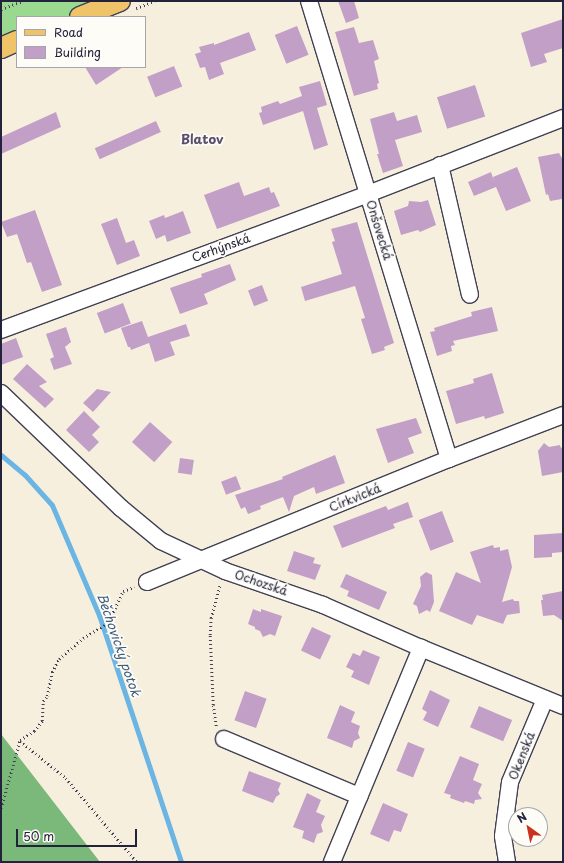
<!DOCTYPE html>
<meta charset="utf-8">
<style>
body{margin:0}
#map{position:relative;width:564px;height:863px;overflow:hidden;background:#f7efde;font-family:"Playpen Sans",sans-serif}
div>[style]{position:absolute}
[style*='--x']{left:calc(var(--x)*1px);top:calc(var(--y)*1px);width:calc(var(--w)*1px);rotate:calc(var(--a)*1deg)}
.green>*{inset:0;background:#9ad98f}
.forest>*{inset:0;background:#7bb97a}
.stream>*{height:5px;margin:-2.5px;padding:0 2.5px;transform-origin:2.5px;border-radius:2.5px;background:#6ab5e3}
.building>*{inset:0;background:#c29fc7;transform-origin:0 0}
.path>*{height:2.5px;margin-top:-1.25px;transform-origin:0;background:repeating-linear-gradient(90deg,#424153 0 1px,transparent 0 4px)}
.roads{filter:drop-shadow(1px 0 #424153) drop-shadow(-1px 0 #424153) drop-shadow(0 1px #424153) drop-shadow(0 -1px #424153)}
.minor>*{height:16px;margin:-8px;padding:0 8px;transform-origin:8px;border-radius:8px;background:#fff}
.major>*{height:20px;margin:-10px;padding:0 10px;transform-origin:10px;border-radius:10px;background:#efc469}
span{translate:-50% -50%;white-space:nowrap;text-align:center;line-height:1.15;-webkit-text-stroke:3.5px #fdfcf7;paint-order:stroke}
.street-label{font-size:12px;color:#22223b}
.neighbourhood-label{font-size:13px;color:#5a4e6c;font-weight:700}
.water-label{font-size:13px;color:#3f5d7e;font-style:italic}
.frame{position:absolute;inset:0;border:2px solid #22223b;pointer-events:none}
.legend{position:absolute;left:16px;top:16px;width:130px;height:52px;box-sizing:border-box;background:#fdfcf7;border:1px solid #a5a5ac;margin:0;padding:5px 7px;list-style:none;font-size:12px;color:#22223b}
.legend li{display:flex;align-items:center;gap:8px;height:20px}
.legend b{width:20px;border:1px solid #a5a5ac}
.north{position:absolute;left:508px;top:807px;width:40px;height:40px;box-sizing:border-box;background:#fdfcf7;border:1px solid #a5a5ac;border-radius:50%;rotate:327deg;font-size:11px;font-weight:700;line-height:16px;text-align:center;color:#22223b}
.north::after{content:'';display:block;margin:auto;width:14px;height:18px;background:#c8321e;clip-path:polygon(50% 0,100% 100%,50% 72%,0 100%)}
.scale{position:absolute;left:16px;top:829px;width:121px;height:18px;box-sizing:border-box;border:2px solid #22223b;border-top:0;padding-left:5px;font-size:12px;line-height:14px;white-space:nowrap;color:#22223b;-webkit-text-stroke:3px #fdfcf7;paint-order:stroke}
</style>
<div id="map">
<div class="green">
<div style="clip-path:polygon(1px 1px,118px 1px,77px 17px,17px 17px,17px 40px,1px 46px)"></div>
</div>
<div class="forest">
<div style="clip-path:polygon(1px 734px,100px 862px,1px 862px)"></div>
</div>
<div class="stream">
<div style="--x:1;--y:455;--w:31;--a:40"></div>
<div style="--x:25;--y:475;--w:40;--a:48"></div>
<div style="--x:52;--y:505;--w:120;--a:66.9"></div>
<div style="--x:99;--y:615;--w:260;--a:71.6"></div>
</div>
<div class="building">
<div style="clip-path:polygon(338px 1px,354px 1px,359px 18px,346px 23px)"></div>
<div style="clip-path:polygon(563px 19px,563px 48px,544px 54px,547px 62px,531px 67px,521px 33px)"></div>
<div style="left:297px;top:26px;width:31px;height:24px;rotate:68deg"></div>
<div style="clip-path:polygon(354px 27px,359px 43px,373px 40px,379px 59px,374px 61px,379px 83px,377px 84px,378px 89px,354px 96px,335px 32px)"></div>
<div style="clip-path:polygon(249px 32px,256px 50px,220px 63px,224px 74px,209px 80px,205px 67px,200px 68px,195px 54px,201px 52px,199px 47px,214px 43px,214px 45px)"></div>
<div style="left:174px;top:66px;width:22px;height:29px;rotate:68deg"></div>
<div style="clip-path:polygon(85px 67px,123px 67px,96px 85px)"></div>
<div style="clip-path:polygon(320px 81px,327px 105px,317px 108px,328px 145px,314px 150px,303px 111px,263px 125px,259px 113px,262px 112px,261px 107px,278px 101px,280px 104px,302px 96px,299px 87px)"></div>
<div style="left:475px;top:85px;width:33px;height:40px;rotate:72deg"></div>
<div style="clip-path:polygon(56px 112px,61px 127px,1px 154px,1px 137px)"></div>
<div style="clip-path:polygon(394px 112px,397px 121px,417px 115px,422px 132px,395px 140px,403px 166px,383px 173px,377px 154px,379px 154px,370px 119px)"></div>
<div style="left:156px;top:121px;width:12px;height:67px;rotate:66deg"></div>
<div style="clip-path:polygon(559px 153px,563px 160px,562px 199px,550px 201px,548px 194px,546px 195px,538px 157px)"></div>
<div style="clip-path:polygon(517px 167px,531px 201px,506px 211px,496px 187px,474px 196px,468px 182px,491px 172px,494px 181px,493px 177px)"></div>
<div style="clip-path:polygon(239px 182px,244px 196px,269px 187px,271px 193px,274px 192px,280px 206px,217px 229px,204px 195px)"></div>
<div style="clip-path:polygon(428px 200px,436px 225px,420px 232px,418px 230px,401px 235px,394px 211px,408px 206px,409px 201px,421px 202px)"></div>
<div style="clip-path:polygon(35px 210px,62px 285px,42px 292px,31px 262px,27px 263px,17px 234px,7px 237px,1px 222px)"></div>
<div style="clip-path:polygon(183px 211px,191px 233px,167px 242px,165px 235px,156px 239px,149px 221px,164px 215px,165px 218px)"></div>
<div style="clip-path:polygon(117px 218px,126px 243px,134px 240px,140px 256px,117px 265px,101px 224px)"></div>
<div style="clip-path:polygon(357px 222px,394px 343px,384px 347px,385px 350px,372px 354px,361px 319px,365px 318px,355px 286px,305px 301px,301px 287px,342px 274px,332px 242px,335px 241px,331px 229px)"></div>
<div style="clip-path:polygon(230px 264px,236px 280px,204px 294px,208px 304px,180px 314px,170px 288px,202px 277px,201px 274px)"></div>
<div style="left:262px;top:285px;width:17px;height:15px;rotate:69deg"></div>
<div style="left:123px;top:303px;width:22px;height:28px;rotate:69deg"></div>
<div style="clip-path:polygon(492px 307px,498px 331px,453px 341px,455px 345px,451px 346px,452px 351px,437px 356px,430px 332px,435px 331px,434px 328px,472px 316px,471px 312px)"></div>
<div style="clip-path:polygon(142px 321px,148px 337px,186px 324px,190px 336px,170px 342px,175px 355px,155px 362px,149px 343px,131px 350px,130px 347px,128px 347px,121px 328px)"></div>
<div style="clip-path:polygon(66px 327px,71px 342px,65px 347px,72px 364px,54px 370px,50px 359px,54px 357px,46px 334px)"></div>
<div style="clip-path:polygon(16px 338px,23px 357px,1px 365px,1px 344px)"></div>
<div style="clip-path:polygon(27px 364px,47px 382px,39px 386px,54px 399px,45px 408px,13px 379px)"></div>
<div style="clip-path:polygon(492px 373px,504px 413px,485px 419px,484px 416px,456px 424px,446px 391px,474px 383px,473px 379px)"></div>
<div style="clip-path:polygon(97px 389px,111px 392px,93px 412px,83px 403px)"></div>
<div style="clip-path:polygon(84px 411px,100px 427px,92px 435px,99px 442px,89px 452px,66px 430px)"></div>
<div style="clip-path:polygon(416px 418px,422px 433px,408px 438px,414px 453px,388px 463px,376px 429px)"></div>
<div style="left:150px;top:422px;width:30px;height:27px;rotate:42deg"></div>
<div style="clip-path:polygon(544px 443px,549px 447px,560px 445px,561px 448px,563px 447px,563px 472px,542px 476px,538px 451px)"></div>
<div style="clip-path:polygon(335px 455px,345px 483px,316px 494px,314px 487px,294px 496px,289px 512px,283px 497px,260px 506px,261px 509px,248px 514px,245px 507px,241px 509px,235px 495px,283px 479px,282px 477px)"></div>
<div style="left:180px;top:458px;width:14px;height:15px;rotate:8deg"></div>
<div style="left:236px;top:476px;width:14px;height:16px;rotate:69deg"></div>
<div style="clip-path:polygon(408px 502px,413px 517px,393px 524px,395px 528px,342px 548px,333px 526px,386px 506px,388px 510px)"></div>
<div style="left:442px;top:511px;width:33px;height:25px;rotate:69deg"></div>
<div style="clip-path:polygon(563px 533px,563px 552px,552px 553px,552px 557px,534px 558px,534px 535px)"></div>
<div style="clip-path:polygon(493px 545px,494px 548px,500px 547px,500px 551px,508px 549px,512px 567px,502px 602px,513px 599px,514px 601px,519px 601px,520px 613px,507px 615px,503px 624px,477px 615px,472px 625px,439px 611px,456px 572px,481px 583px,470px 552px)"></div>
<div style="clip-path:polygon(294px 551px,315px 558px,313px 563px,321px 565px,315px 580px,287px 571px)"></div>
<div style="clip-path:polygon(426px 572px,432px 575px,434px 602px,430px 612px,427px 610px,419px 614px,417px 606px,413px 604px,421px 586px,420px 577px)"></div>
<div style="clip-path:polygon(346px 574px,387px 592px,379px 610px,347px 596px,349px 591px,340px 587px)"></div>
<div style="clip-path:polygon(563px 591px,563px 621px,554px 615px,543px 616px,541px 600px,543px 600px,542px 595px)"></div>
<div style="clip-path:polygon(253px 609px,261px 612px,261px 609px,282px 616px,275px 636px,270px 634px,263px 637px,260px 631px,255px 629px,255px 627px,248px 624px)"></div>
<div style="left:312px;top:627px;width:21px;height:26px;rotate:25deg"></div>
<div style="clip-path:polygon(363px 650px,380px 657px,369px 685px,351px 677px,354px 671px,346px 667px,353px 653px,360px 656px)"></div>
<div style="clip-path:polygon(430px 690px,450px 700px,438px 727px,423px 720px,427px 712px,422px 709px)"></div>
<div style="left:245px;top:691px;width:23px;height:31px;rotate:20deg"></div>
<div style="clip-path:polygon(340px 705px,355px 712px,351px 722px,360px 726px,358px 733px,360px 738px,354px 741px,352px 748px,327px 738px)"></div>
<div style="left:479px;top:706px;width:36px;height:23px;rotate:23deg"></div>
<div style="left:408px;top:742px;width:18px;height:31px;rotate:22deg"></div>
<div style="clip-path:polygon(460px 756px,479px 764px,473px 780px,482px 784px,478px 793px,482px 799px,475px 800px,474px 804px,465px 801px,464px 803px,450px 798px,451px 795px,444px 793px)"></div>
<div style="clip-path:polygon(249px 771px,281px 783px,278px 790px,280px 794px,276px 797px,273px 803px,242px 791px)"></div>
<div style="clip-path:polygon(307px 793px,321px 800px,316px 812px,325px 816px,321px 825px,323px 832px,317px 834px,314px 843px,302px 838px,304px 831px,293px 827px)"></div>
<div style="clip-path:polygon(383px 803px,408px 814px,401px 832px,394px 830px,389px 842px,370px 834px)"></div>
</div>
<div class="path">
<div style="--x:136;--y:8;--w:20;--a:-20"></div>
<div style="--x:1;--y:9;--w:23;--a:-20"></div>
<div style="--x:216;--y:726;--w:21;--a:-98"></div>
<div style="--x:213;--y:705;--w:70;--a:-92.5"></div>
<div style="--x:210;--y:635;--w:17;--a:-87"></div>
<div style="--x:211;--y:618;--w:34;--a:-75"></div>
<div style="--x:20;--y:741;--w:59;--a:38.8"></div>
<div style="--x:66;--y:778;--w:110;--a:49.8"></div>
<div style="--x:1;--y:808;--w:71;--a:-74.4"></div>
<div style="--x:20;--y:740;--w:17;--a:-33"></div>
<div style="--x:34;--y:731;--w:13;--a:-51"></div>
<div style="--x:42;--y:721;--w:20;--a:-87"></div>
<div style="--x:43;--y:701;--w:6;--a:-51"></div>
<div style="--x:47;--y:696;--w:25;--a:-78"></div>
<div style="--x:52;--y:672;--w:15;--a:-62"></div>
<div style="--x:59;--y:659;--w:32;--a:-41"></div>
<div style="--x:83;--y:638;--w:29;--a:-31"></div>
<div style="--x:108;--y:623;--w:35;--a:-65"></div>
<div style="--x:123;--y:591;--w:12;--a:-20"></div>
</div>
<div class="roads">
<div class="minor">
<div style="--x:309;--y:1;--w:479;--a:73"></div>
<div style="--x:440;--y:165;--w:133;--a:77"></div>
<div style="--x:1;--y:330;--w:391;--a:-20.3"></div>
<div style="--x:368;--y:194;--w:209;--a:-21.3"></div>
<div style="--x:1;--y:393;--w:166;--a:43.8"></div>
<div style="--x:121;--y:508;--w:52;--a:39.5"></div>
<div style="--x:161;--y:541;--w:71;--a:25.1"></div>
<div style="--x:225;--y:571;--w:104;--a:19.1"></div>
<div style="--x:323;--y:605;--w:107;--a:23.7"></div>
<div style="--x:421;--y:648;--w:153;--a:22.2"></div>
<div style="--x:147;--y:582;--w:326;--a:-22.2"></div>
<div style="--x:449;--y:459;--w:122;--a:-21.1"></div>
<div style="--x:224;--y:739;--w:147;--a:22.9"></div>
<div style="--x:332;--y:862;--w:232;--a:-67.4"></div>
<div style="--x:507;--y:862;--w:26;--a:-99"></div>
<div style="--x:503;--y:836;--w:54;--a:-82.6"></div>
<div style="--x:510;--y:782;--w:90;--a:-67.1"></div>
</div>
<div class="major">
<div style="--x:80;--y:17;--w:43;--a:-21.8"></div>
<div style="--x:1;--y:48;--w:17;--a:-24"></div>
</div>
</div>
<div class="street-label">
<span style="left:379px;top:230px;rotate:73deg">Onšovecká</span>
<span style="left:221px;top:248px;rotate:-20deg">Cerhýnská</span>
<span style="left:355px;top:498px;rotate:-22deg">Církvická</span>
<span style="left:261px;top:583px;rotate:19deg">Ochozská</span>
<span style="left:522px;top:756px;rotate:-68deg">Okenská</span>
</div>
<div class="neighbourhood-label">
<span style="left:202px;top:139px">Blatov</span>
</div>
<div class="water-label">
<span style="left:119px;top:645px;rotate:71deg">Běchovický potok</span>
</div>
<div class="frame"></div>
<ul class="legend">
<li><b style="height:5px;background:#efc469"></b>Road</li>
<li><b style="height:11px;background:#c29fc7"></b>Building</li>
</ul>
<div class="north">N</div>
<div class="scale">50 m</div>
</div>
